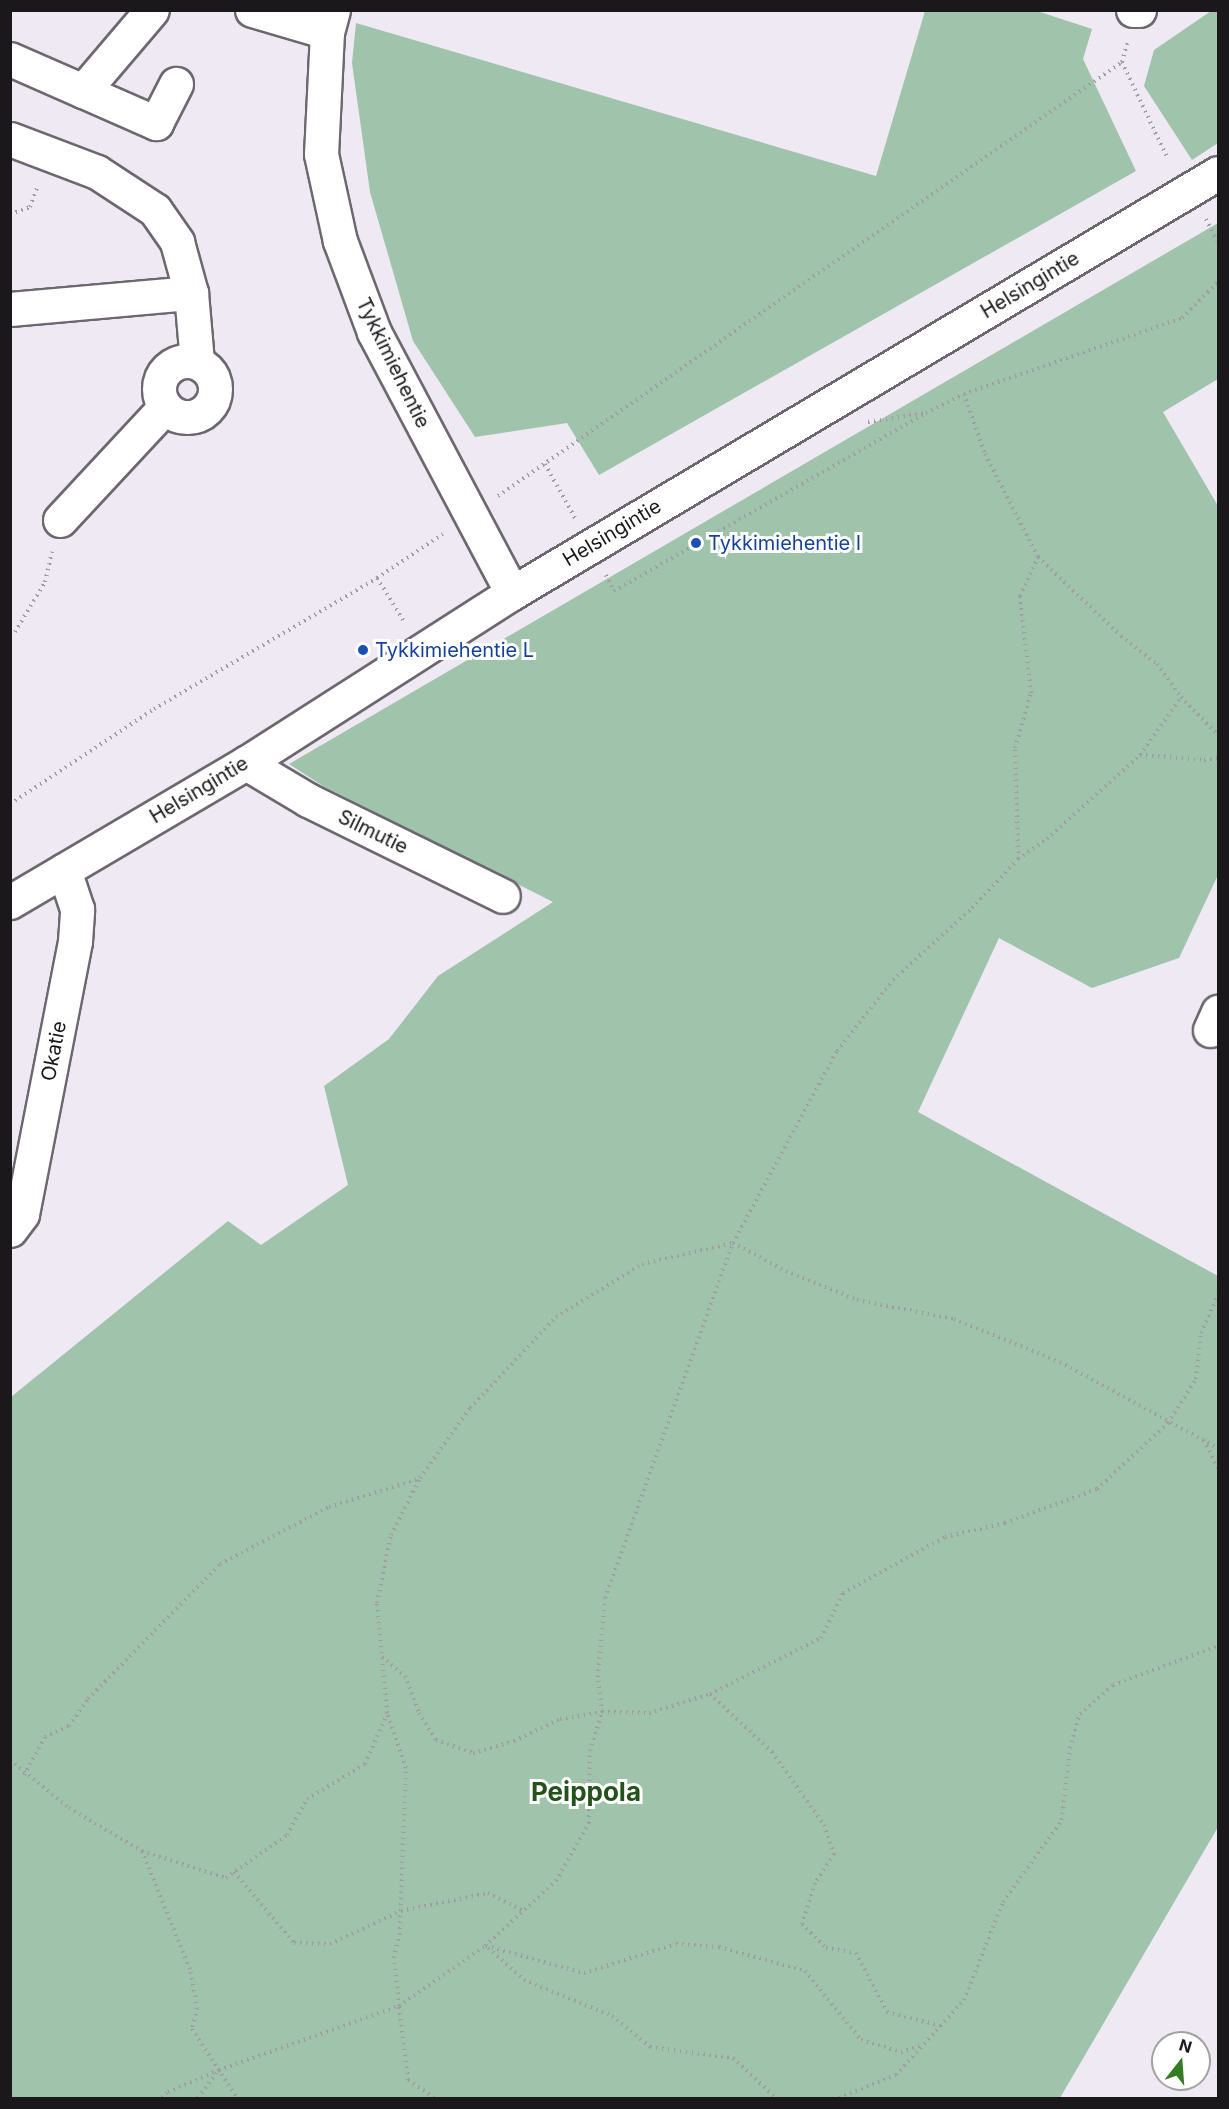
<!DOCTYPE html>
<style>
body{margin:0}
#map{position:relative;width:1229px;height:2109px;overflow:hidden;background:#efe9f3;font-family:Inter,sans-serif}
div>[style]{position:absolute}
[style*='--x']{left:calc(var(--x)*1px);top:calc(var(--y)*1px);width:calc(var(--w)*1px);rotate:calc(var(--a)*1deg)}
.green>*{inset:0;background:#a0c3ac}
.path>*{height:4px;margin-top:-2px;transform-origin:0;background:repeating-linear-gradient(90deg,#a19ca4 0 1.5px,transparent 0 6px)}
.roads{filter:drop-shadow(2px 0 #6d6770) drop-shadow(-2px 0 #6d6770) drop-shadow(0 2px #6d6770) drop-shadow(0 -2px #6d6770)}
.minor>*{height:33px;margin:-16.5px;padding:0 16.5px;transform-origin:16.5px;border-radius:16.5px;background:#fff}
.minor>.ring{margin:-16.5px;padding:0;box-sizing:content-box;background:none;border:33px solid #fff;border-radius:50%}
.major>*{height:33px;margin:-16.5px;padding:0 16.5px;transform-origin:16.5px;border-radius:16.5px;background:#fff}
.dots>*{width:16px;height:16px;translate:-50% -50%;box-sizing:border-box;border:3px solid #fff;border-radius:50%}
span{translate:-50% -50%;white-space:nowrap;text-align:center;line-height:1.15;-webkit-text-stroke:6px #fff;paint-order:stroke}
.street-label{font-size:20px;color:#1b181c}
.transit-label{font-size:20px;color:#164399}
.left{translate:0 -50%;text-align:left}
.district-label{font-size:26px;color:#23521a;font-weight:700}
.frame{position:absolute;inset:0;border:12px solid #1b181c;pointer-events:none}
.north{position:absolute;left:1151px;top:2031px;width:60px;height:60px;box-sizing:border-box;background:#fff;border:2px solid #a4a3a4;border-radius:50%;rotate:17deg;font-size:16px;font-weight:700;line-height:24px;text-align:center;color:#1b181c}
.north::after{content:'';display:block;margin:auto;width:21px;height:27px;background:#347d24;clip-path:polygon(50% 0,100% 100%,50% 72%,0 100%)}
</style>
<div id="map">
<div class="green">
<div style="clip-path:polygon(925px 11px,1037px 11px,1092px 29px,1083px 59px,1136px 171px,599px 475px,567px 423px,475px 437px,413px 341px,370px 192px,352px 63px,356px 23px,876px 176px)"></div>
<div style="clip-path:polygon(1211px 11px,1218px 11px,1218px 143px,1192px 160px,1144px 86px,1154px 50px)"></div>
<div style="clip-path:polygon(1218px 223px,1218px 379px,1163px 412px,1218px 506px,1218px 875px,1179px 958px,1092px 988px,999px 938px,918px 1112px,1218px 1276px,1218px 1827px,1060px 2098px,11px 2098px,11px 1397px,228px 1221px,261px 1245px,348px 1185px,324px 1086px,389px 1039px,438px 976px,553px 902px,323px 786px,289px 764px)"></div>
</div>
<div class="path">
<div style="--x:1122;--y:62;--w:105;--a:64.7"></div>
<div style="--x:10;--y:214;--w:21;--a:-19"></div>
<div style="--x:30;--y:207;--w:23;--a:-70"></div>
<div style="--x:1206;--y:219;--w:27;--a:63"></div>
<div style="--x:964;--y:394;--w:64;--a:70.7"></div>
<div style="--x:985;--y:454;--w:116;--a:62.8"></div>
<div style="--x:1038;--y:557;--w:115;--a:43.6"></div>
<div style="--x:1121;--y:636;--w:46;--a:37.9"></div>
<div style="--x:1157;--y:664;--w:41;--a:54"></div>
<div style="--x:1181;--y:697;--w:53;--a:45.8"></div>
<div style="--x:868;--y:422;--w:59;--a:-8.8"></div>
<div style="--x:926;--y:413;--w:42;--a:-26.6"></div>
<div style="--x:964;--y:394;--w:231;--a:-19.2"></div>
<div style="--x:1182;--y:318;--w:51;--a:-45"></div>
<div style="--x:545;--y:464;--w:62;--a:60.9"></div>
<div style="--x:498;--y:496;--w:760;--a:-34.82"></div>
<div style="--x:1122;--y:62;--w:22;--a:-74"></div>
<div style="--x:606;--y:575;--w:18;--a:63"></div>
<div style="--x:614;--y:591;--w:359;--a:-29.7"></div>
<div style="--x:377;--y:578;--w:53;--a:58.1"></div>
<div style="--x:15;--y:632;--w:58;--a:-59"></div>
<div style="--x:45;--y:582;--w:31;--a:-77"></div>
<div style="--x:1140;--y:755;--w:71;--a:-54.7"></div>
<div style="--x:10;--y:804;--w:173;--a:-33.4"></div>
<div style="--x:154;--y:709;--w:259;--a:-30.4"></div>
<div style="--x:377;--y:578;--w:79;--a:-33.7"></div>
<div style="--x:1018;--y:859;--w:111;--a:-91.5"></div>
<div style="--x:1015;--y:748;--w:57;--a:-73.8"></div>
<div style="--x:1031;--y:693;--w:98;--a:-96.5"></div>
<div style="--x:1020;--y:596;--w:43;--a:-65.2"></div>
<div style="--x:1204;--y:1440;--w:32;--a:64"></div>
<div style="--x:382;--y:1657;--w:30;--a:40"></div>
<div style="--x:405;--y:1676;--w:40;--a:69"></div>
<div style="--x:419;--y:1713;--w:32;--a:58"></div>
<div style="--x:436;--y:1740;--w:39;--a:19"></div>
<div style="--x:473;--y:1753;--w:43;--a:-16.3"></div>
<div style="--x:514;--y:1741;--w:51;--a:-25.6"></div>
<div style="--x:560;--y:1719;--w:43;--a:-9.5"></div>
<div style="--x:602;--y:1712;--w:47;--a:1.2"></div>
<div style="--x:649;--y:1713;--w:64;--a:-17.3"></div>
<div style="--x:710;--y:1694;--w:124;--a:-26.8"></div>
<div style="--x:821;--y:1638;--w:50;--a:-63.9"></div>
<div style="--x:843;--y:1593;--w:116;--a:-28.8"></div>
<div style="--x:945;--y:1537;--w:62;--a:-13.1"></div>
<div style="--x:1005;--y:1523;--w:98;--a:-20.3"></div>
<div style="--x:1097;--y:1489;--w:97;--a:-42.9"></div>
<div style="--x:1168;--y:1423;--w:52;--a:-57.5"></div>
<div style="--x:1196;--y:1379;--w:46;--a:-83.8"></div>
<div style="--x:1201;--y:1333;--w:42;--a:-65.9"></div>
<div style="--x:710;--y:1694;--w:85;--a:43.1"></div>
<div style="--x:772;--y:1752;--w:90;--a:54.5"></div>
<div style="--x:824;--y:1825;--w:31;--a:71"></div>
<div style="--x:834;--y:1854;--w:35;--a:123"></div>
<div style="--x:815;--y:1883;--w:43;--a:107.6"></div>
<div style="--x:802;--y:1924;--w:34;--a:45"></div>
<div style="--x:826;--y:1948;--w:30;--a:9"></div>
<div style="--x:856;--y:1953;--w:67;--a:62.3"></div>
<div style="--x:887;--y:2012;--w:56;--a:14.5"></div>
<div style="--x:10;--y:1760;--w:76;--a:39.1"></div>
<div style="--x:69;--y:1808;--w:85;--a:30.5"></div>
<div style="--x:142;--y:1851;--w:88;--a:17.8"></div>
<div style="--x:226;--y:1878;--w:75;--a:-35.2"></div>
<div style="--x:287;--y:1835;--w:41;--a:-60.9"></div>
<div style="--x:307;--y:1799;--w:68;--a:-31.1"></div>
<div style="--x:365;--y:1764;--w:55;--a:-66.3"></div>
<div style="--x:24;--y:1775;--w:43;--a:-61.1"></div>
<div style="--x:45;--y:1737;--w:26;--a:-25"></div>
<div style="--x:69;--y:1726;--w:33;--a:-55"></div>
<div style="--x:88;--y:1699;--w:189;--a:-45.6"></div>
<div style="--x:220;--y:1564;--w:123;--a:-27.6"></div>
<div style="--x:329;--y:1507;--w:94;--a:-17.3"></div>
<div style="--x:142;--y:1851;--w:131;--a:68"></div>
<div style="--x:191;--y:1972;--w:36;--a:81"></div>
<div style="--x:197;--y:2008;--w:22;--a:103"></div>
<div style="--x:192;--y:2029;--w:82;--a:56.9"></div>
<div style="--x:234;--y:1872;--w:93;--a:49.8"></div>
<div style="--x:294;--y:1943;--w:36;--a:2"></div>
<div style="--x:330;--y:1944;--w:78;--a:-24.9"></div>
<div style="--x:401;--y:1911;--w:89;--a:-11.7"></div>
<div style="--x:488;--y:1893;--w:40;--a:26.6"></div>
<div style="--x:486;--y:1946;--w:102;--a:15.4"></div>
<div style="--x:584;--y:1973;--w:96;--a:-17.5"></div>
<div style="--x:676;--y:1944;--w:43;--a:4"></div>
<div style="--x:719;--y:1947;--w:89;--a:15.6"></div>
<div style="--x:805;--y:1971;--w:89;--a:50.9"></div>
<div style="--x:861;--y:2040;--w:42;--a:16.7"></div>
<div style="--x:901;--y:2052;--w:23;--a:-18"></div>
<div style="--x:488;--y:1948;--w:48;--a:41.6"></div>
<div style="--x:524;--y:1980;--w:95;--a:22.2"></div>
<div style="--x:612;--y:2016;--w:49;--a:39.2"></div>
<div style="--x:650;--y:2047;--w:84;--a:7.5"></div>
<div style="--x:733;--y:2058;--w:59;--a:42.9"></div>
<div style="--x:162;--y:2098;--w:8;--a:-45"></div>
<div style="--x:168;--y:2092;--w:56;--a:-23.3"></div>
<div style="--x:219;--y:2070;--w:191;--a:-19.6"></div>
<div style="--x:399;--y:2006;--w:105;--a:-34.9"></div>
<div style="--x:485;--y:1946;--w:96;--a:-42.5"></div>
<div style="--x:556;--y:1881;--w:67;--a:-60.4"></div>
<div style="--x:589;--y:1823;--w:72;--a:-89.2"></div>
<div style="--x:590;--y:1751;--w:41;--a:-72.9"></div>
<div style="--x:602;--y:1712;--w:35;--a:-97"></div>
<div style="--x:598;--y:1677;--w:79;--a:-84.9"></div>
<div style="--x:605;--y:1598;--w:377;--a:-70.2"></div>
<div style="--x:733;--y:1243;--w:218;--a:-61.6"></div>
<div style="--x:837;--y:1051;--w:90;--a:-51.7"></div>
<div style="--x:893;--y:980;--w:107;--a:-42.3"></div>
<div style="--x:972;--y:908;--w:67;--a:-46.8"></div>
<div style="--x:1018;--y:859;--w:35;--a:-35"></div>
<div style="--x:1047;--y:839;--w:125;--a:-42.1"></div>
<div style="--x:1140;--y:755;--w:64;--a:4.5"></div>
<div style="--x:1204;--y:760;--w:14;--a:-8"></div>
<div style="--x:198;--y:2098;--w:34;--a:-54"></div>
<div style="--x:434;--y:2098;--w:32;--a:-145"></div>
<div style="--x:408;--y:2080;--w:75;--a:-96.9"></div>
<div style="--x:399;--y:2006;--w:48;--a:-95.9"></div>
<div style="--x:394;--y:1958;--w:30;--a:-78"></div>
<div style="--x:400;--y:1929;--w:161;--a:-87.9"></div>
<div style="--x:406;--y:1768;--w:58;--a:-109.1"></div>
<div style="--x:387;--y:1713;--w:110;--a:-95.2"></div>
<div style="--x:377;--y:1603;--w:69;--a:-78.4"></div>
<div style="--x:391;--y:1535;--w:64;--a:-63"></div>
<div style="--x:420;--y:1478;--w:86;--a:-54.5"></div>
<div style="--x:470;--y:1408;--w:125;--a:-46.6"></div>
<div style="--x:556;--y:1317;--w:101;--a:-31.6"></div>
<div style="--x:642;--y:1264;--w:93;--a:-13"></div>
<div style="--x:733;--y:1243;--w:60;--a:27.8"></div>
<div style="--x:786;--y:1271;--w:77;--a:22.2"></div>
<div style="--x:857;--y:1300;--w:99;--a:11.1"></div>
<div style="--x:954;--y:1319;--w:114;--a:22.1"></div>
<div style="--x:1060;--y:1362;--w:180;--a:28.6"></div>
<div style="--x:839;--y:2098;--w:61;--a:-22"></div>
<div style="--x:896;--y:2075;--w:101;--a:-47.8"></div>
<div style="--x:964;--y:2000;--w:105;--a:-68.3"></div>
<div style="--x:1003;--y:1902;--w:101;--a:-54.3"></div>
<div style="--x:1062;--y:1820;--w:72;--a:-83.7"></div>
<div style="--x:1070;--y:1748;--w:35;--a:-74"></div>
<div style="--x:1080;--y:1714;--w:44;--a:-41.3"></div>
<div style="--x:1113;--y:1685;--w:112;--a:-20.4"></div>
</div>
<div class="roads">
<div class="minor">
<div style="--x:252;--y:10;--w:78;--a:16.3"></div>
<div style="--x:333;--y:10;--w:23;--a:105"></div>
<div style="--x:327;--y:32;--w:122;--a:92.8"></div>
<div style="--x:321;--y:154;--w:89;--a:77.7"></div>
<div style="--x:340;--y:241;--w:97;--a:69.5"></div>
<div style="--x:374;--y:332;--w:295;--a:62.1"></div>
<div style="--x:1133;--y:10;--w:6;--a:0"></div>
<div style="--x:10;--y:59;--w:80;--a:23.7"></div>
<div style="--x:83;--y:91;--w:106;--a:-49.6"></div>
<div style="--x:83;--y:91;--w:80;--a:23.7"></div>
<div style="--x:156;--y:123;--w:44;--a:-62.9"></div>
<div style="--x:10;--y:139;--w:93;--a:20.8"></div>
<div style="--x:97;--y:172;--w:69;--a:33.2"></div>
<div style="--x:155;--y:210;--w:39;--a:55"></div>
<div style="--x:177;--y:242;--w:53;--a:74.6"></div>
<div style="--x:191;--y:293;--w:69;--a:85"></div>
<div style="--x:10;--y:309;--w:182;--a:-5.1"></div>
<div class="ring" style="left:159px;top:361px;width:23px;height:23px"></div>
<div style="--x:60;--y:520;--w:154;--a:-47.1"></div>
<div style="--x:246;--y:763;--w:72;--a:30.8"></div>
<div style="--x:308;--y:800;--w:217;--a:26.2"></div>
<div style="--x:1210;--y:1030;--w:20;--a:-66"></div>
<div style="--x:10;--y:1230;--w:20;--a:-53"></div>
<div style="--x:22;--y:1214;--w:278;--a:-79"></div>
<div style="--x:75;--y:941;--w:32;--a:-86"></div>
<div style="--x:77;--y:909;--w:41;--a:-108.4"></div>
</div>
<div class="major">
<div style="--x:10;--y:902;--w:274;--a:-30.5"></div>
<div style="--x:246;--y:763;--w:316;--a:-32.6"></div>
<div style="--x:512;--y:593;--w:821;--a:-30.75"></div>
</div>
</div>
<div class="dots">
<div style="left:696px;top:543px;background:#1a4fb4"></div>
<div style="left:363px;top:650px;background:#1a4fb4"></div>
</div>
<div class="street-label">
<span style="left:1030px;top:285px;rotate:-31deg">Helsingintie</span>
<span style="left:393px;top:363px;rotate:64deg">Tykkimiehentie</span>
<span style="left:612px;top:533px;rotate:-31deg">Helsingintie</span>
<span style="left:199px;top:790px;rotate:-31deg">Helsingintie</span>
<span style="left:373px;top:832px;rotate:26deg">Silmutie</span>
<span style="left:54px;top:1051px;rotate:-79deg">Okatie</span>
</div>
<div class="transit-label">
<span class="left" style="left:708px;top:543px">Tykkimiehentie I</span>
<span class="left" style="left:375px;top:650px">Tykkimiehentie L</span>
</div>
<div class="district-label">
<span style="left:586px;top:1792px">Peippola</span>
</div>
<div class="frame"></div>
<div class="north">N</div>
</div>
